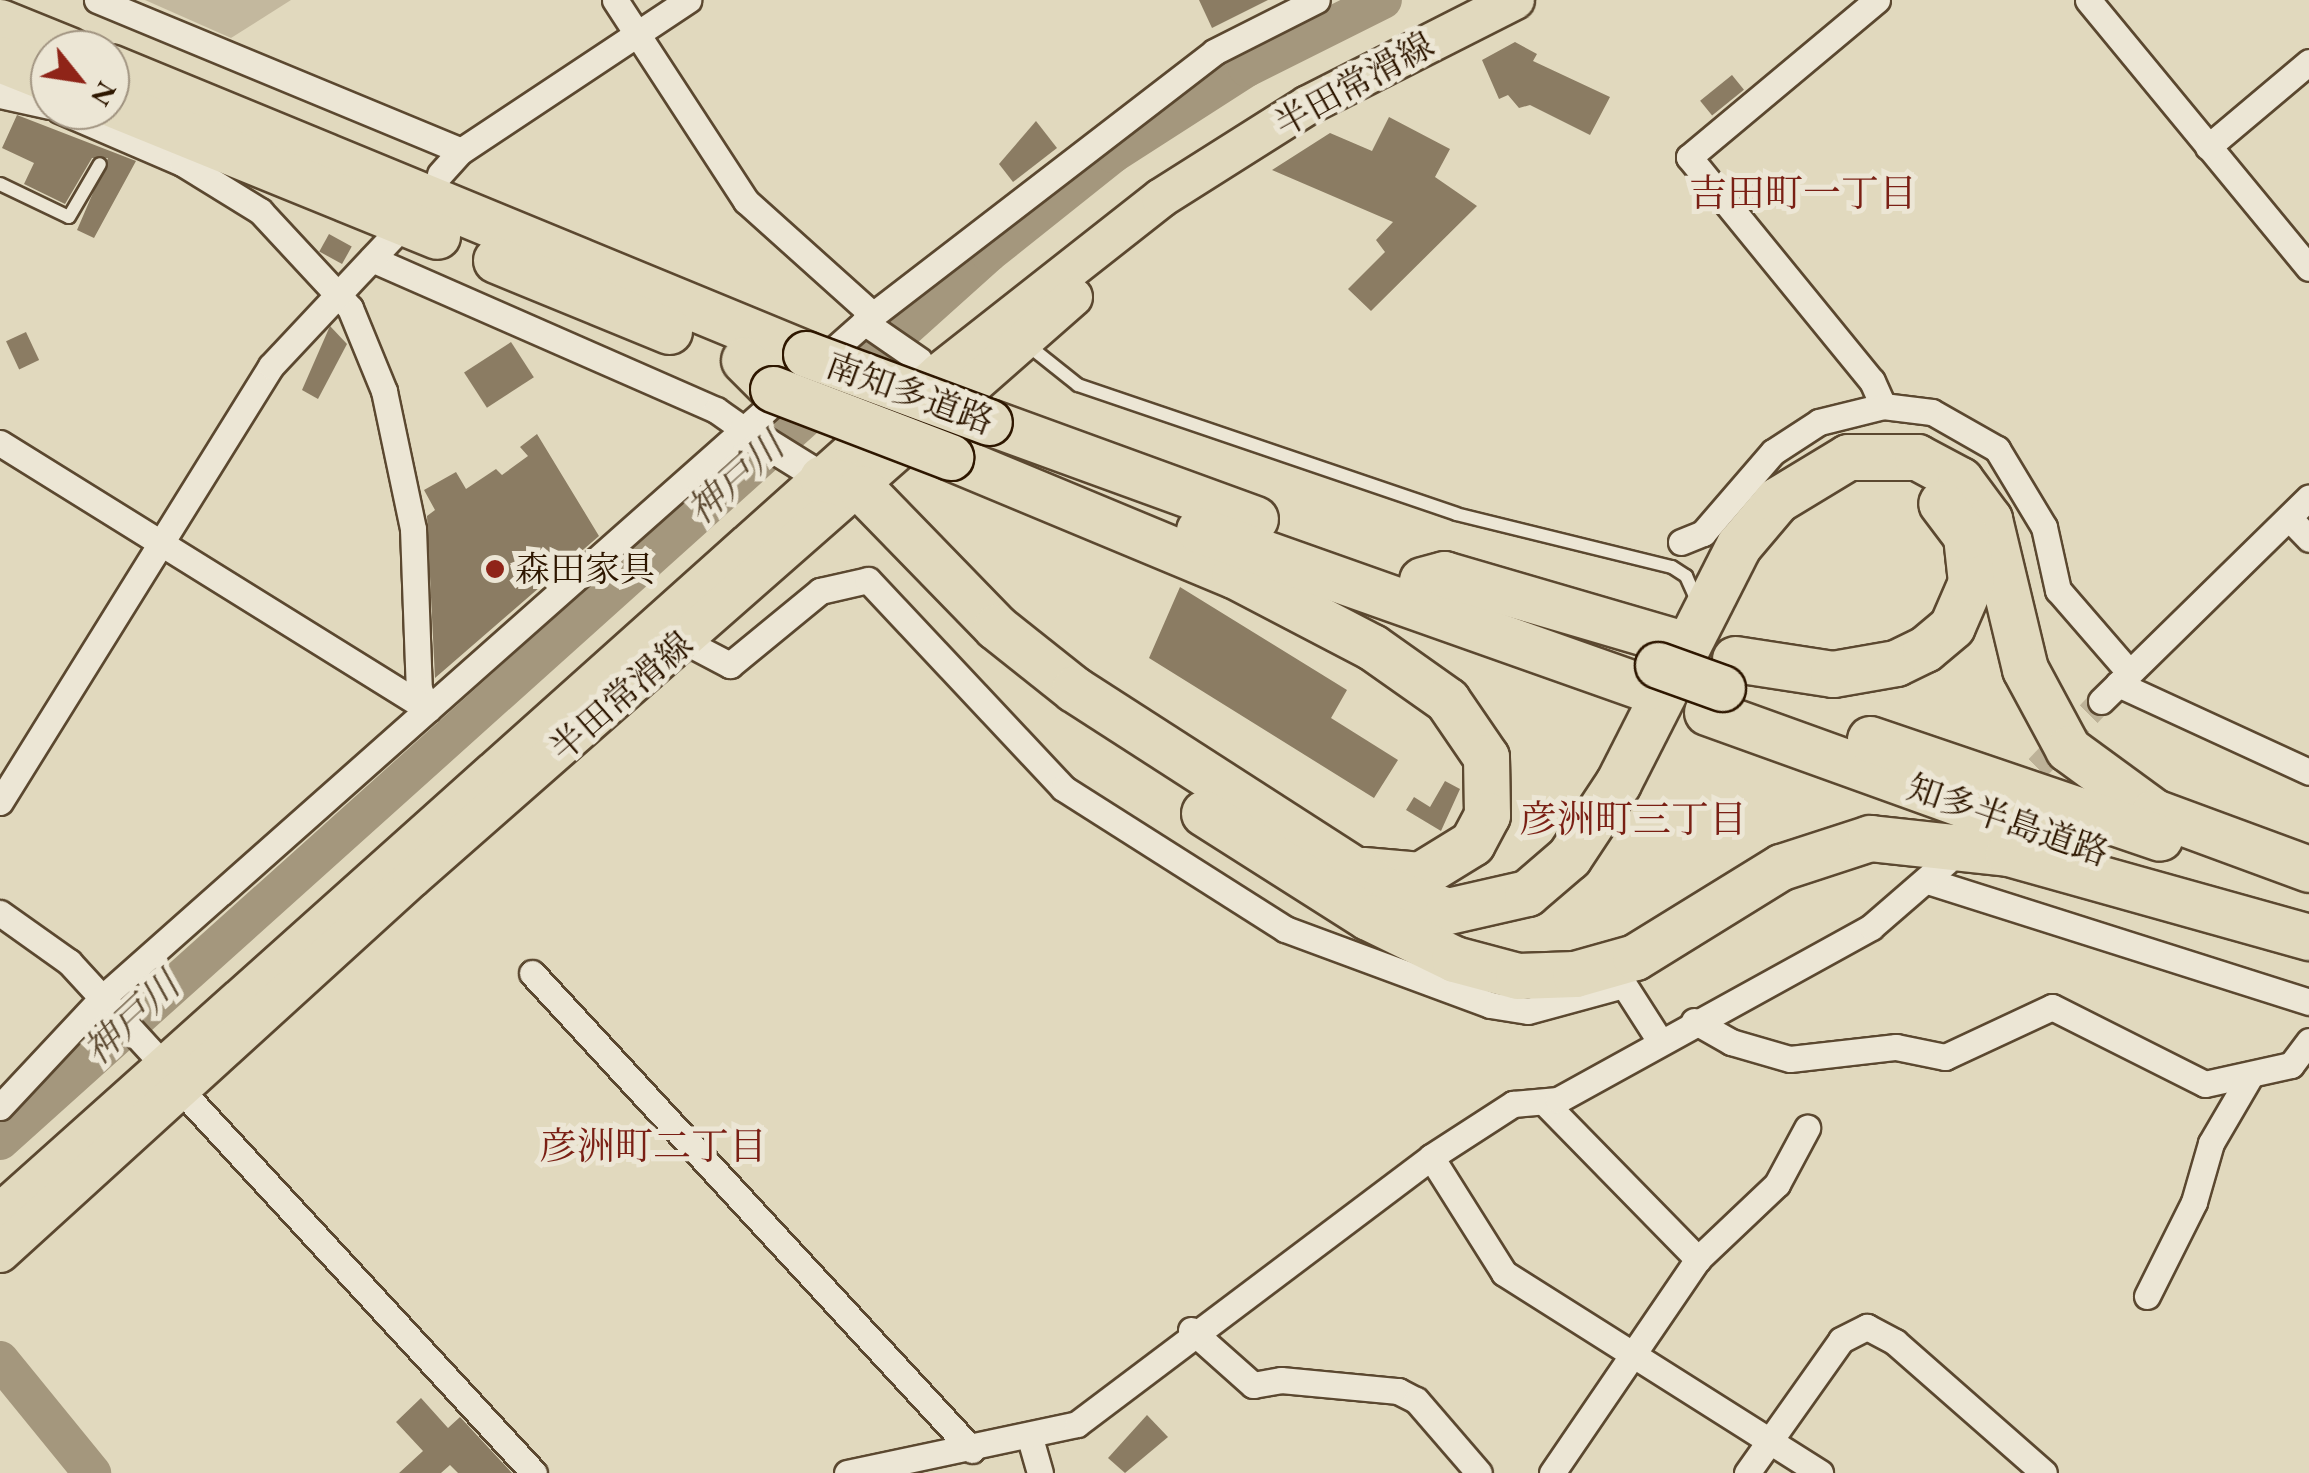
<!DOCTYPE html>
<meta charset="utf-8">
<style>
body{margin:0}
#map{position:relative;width:2309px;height:1473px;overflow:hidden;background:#e1d9be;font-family:"EB Garamond","Noto Serif JP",serif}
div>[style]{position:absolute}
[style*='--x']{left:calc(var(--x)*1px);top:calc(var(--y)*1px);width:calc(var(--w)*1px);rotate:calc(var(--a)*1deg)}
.green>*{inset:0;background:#c3b89e}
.river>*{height:38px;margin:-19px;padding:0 19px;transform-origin:19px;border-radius:19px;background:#a4977d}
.building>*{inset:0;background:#8b7c63;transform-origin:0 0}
.minor-tunnel>*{height:25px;margin-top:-12.5px;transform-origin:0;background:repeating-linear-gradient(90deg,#bdb298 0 25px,transparent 0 37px)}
.roads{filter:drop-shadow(2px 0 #5b4830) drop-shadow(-2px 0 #5b4830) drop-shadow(0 2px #5b4830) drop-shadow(0 -2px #5b4830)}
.service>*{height:12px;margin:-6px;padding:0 6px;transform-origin:6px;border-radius:6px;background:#ece6d5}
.minor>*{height:25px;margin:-12.5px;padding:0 12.5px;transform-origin:12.5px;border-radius:12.5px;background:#ece6d5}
.tertiary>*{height:30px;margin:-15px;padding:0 15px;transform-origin:15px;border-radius:15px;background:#ece6d5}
.primary>*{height:38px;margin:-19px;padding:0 19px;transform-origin:19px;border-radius:19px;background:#e1d9be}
.motorway>*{height:45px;margin:-22.5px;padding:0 22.5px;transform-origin:22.5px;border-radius:22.5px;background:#e1d9be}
.bridges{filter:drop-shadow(2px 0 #2e1700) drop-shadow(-2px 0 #2e1700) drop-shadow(0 2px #2e1700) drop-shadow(0 -2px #2e1700)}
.motorway-bridge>*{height:45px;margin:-22.5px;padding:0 22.5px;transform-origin:22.5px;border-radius:22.5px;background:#e1d9be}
.dots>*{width:28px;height:28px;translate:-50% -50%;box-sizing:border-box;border:5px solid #ece6d5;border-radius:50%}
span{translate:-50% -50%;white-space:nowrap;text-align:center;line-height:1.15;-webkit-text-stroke:10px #ece6d5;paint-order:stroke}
.street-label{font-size:35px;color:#2e1700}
.poi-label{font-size:35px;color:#2e1700}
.left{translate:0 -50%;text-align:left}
.neighbourhood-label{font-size:38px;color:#7a1f14}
.water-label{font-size:38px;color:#5d4a32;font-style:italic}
.north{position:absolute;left:30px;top:30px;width:100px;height:100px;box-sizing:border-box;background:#ece6d5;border:2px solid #a09380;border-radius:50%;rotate:120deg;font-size:28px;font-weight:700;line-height:40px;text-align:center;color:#2e1700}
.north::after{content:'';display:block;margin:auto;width:35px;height:45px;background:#8f2418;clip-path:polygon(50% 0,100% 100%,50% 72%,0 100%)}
</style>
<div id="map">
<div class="green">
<div style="clip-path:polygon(145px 0,291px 0,231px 38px)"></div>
</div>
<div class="river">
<div style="--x:0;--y:1141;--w:1329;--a:-41.92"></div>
<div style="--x:989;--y:253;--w:159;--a:-38.6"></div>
<div style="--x:1113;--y:154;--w:159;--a:-32.7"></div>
<div style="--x:1247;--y:68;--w:152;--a:-26.6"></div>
<div style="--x:0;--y:1360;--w:146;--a:50.8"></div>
</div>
<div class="building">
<div style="clip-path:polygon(1199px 0,1268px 0,1212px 28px)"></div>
<div style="clip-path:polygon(1515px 42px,1537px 54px,1533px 61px,1610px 97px,1590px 135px,1530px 105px,1519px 108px,1508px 95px,1499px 99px,1482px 60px)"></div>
<div style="left:1732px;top:75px;width:19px;height:41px;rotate:51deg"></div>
<div style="clip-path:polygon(17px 115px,136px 161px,94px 238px,77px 230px,108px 158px,92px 158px,65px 204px,24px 184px,34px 163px,2px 148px)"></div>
<div style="clip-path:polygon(1389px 117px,1450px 149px,1435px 177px,1477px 206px,1371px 311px,1348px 289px,1385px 252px,1376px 240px,1393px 222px,1272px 170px,1330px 133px,1372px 151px)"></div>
<div style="clip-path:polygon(1036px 121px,1057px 148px,1013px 182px,999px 164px)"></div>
<div style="left:329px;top:234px;width:26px;height:20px;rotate:29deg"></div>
<div style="clip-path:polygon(330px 326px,347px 344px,318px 399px,302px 390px)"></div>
<div style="left:26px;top:332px;width:31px;height:22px;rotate:65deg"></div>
<div style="left:511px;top:342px;width:42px;height:56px;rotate:57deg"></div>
<div style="clip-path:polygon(537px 434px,599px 536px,435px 678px,427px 516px,435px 510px,424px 490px,456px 472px,466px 489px,496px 469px,502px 475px,528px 456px,520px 447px)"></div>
<div style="clip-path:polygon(1180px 587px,1347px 690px,1331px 718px,1398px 760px,1374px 798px,1149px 658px)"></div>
<div style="clip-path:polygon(1445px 781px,1460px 789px,1441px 831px,1406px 810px,1414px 797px,1430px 807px)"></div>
<div style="clip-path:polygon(421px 1398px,448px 1428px,460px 1417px,512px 1473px,458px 1473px,450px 1465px,441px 1473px,399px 1473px,423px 1451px,396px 1422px)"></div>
<div style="clip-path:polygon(1147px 1415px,1168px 1437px,1125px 1473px,1108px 1458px)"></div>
</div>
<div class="minor-tunnel">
<div style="--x:2012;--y:794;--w:129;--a:-46.3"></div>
</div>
<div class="roads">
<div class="service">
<div style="--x:0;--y:184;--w:76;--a:25.6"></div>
<div style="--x:69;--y:217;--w:61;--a:-59.7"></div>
<div style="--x:1024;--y:342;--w:69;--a:38.5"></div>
<div style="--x:1078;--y:385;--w:399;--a:18.8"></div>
<div style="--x:1456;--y:514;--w:222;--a:13.8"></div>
<div style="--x:1672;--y:567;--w:17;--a:33"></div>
<div style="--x:1686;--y:576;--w:27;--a:66"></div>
</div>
<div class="minor">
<div style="--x:97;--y:0;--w:394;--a:22.5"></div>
<div style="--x:615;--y:0;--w:240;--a:56.9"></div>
<div style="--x:746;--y:201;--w:171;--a:41.9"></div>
<div style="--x:1877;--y:0;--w:245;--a:140.1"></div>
<div style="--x:1689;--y:157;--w:289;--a:50.8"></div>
<div style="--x:1872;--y:381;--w:27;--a:66"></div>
<div style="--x:2088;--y:0;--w:347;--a:50.5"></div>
<div style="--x:0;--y:95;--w:51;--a:12.4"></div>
<div style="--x:59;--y:110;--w:134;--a:23.3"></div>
<div style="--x:182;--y:163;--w:92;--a:31.6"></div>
<div style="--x:260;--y:211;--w:132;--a:47.1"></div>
<div style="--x:350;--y:308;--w:90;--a:67.7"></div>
<div style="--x:384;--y:391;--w:141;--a:78.1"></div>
<div style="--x:413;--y:529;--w:160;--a:87.9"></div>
<div style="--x:419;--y:689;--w:22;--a:66"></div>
<div style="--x:2208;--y:147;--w:132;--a:-40.1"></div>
<div style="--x:440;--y:174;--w:31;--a:-48"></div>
<div style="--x:461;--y:151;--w:273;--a:-33.6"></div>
<div style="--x:372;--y:259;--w:376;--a:23.7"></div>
<div style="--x:716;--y:410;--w:35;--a:35"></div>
<div style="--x:864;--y:322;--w:67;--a:34.6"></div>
<div style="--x:0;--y:443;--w:504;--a:31.86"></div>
<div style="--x:2289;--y:518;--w:29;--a:46"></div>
<div style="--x:1681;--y:542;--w:24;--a:-22"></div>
<div style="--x:1703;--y:533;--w:107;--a:-49.2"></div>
<div style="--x:1773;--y:452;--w:55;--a:-33.1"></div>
<div style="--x:1819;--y:422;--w:66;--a:-14"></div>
<div style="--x:1883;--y:406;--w:49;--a:7"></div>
<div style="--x:1932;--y:412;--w:75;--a:29.6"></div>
<div style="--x:1997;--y:449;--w:91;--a:58.9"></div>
<div style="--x:2044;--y:527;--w:65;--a:77.5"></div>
<div style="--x:2058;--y:590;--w:108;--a:49.1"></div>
<div style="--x:684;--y:641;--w:52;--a:27.6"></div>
<div style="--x:730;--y:665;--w:117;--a:-39.4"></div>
<div style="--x:820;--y:591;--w:49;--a:-12.9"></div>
<div style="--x:868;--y:580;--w:285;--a:46.8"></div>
<div style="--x:1063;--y:788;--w:263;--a:32.4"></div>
<div style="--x:1285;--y:929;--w:219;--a:20.3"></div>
<div style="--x:1490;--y:1005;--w:38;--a:9"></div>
<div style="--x:1528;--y:1011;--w:99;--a:-15.2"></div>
<div style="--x:1624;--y:985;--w:67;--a:57.3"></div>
<div style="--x:2118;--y:684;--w:210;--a:24.7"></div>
<div style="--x:2101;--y:701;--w:291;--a:-44.4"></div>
<div style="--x:0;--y:802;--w:513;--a:-58.14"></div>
<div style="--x:271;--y:366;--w:180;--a:-46.8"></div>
<div style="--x:1928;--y:881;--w:400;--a:17.6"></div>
<div style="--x:0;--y:913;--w:85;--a:35.4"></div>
<div style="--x:69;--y:962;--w:137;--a:47.4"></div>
<div style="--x:532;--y:973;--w:649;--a:47.31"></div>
<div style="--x:1694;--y:1021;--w:43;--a:29.6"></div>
<div style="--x:1731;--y:1042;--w:61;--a:16.1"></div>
<div style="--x:1790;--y:1059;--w:107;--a:-6.5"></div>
<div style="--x:1896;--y:1047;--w:50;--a:11.5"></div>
<div style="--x:1945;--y:1057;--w:118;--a:-25"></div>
<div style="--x:2052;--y:1007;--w:171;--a:26.7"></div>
<div style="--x:2205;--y:1084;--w:88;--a:-12.5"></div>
<div style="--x:2291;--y:1065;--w:30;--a:-53"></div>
<div style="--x:178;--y:1087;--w:525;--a:47.32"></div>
<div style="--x:1545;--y:1103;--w:219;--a:45.6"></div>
<div style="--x:0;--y:1107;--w:149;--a:-46.9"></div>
<div style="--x:102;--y:998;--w:1030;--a:-41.54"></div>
<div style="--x:873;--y:315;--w:431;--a:-37.6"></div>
<div style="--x:1214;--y:52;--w:115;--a:-26.8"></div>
<div style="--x:1431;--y:1157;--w:137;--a:57.8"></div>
<div style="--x:1504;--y:1273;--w:374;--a:32.3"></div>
<div style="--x:2147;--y:1296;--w:105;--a:-63.4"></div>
<div style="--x:2194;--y:1202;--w:61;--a:-73.9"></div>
<div style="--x:2211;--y:1143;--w:75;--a:-59.7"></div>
<div style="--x:1191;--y:1330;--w:83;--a:41.6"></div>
<div style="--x:1253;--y:1385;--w:28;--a:-10"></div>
<div style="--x:1281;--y:1380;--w:118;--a:5.4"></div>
<div style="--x:1398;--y:1391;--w:20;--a:27"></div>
<div style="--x:1416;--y:1400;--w:96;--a:49.2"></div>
<div style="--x:1030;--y:1438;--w:36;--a:74"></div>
<div style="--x:847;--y:1473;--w:235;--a:-12"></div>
<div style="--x:1077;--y:1424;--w:443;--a:-37"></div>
<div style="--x:1431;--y:1157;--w:98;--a:-32.9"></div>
<div style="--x:1513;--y:1104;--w:45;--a:-5.1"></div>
<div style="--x:1558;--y:1100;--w:358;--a:-28.9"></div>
<div style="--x:1871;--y:927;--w:99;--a:-40.9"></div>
<div style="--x:1552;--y:1473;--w:259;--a:-55.7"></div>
<div style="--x:1698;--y:1259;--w:109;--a:-43.5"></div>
<div style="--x:1777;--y:1184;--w:64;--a:-61.8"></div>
<div style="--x:1747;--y:1473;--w:163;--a:-54.7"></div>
<div style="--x:1841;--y:1340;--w:29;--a:-27"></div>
<div style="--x:1867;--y:1327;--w:32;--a:28"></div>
<div style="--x:1895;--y:1342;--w:198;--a:41.3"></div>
</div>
<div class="tertiary">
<div style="--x:745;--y:430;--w:91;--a:31.9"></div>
</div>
<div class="primary">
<div style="--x:0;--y:1213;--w:1261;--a:-41.82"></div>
<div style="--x:940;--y:372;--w:281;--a:-38.2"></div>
<div style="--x:1161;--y:198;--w:174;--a:-32.3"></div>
<div style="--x:1308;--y:105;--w:232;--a:-26.9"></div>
<div style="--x:0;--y:1253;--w:557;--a:-42.31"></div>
<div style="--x:412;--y:878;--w:880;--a:-41.31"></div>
</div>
<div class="motorway">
<div style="--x:0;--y:22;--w:74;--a:22.1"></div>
<div style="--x:0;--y:59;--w:54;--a:21.8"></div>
<div style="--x:110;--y:67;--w:753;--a:22.41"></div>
<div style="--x:110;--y:103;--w:353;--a:22.1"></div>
<div style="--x:496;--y:260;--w:187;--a:22.3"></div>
<div style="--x:744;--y:360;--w:41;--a:45"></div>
<div style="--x:989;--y:422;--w:283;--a:20"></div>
<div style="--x:950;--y:457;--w:308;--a:22.6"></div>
<div style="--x:1234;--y:575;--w:156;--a:27.6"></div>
<div style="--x:1372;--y:647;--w:92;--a:35.2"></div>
<div style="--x:1447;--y:700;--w:69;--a:55.6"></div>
<div style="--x:1486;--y:757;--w:58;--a:89"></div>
<div style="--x:1487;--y:815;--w:32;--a:118"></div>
<div style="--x:1472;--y:843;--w:61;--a:148.4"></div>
<div style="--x:1420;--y:875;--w:57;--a:-175"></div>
<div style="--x:822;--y:478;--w:40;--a:14.4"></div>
<div style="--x:861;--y:488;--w:194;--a:45.8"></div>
<div style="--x:996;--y:627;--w:100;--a:38.5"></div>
<div style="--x:1074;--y:689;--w:371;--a:32.8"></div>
<div style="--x:1386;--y:890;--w:65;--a:18.7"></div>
<div style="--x:1448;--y:911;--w:81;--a:-12.8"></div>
<div style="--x:1527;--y:893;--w:55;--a:-40.6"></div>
<div style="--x:1569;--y:857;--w:89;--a:-56.5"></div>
<div style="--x:1618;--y:783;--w:267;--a:-63.1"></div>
<div style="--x:1739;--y:545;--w:59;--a:-49.8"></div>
<div style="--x:1777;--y:500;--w:83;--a:-31.2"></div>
<div style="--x:1848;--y:457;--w:69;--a:0"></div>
<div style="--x:1917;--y:457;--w:49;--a:28.1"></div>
<div style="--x:1960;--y:480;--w:49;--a:53.4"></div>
<div style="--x:1989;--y:519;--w:154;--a:76.5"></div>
<div style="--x:2025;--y:669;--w:91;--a:61.7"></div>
<div style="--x:2068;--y:749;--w:107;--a:36.2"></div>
<div style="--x:2154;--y:812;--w:165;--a:20.2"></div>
<div style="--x:1199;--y:530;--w:473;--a:19.5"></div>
<div style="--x:1422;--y:580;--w:23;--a:-15"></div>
<div style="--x:1444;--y:574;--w:239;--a:16.3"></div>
<div style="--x:1735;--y:659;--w:99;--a:8.7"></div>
<div style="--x:1833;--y:674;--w:64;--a:-9.9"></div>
<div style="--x:1896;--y:663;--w:32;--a:-26"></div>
<div style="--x:1925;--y:649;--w:35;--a:-40"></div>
<div style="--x:1952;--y:626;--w:48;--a:-66.6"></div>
<div style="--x:1971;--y:582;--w:46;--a:-96.2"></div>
<div style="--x:1966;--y:536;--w:41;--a:-127.1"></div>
<div style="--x:1707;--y:712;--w:381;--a:19.8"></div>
<div style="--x:1870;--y:739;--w:306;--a:18.8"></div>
<div style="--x:1204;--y:813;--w:194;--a:32.4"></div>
<div style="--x:1368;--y:917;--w:96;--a:26"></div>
<div style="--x:1454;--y:959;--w:66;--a:14.9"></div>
<div style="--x:1518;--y:976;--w:57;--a:-2"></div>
<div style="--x:1575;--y:974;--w:62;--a:-15.8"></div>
<div style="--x:1635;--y:957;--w:172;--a:-31.7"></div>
<div style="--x:1781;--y:867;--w:94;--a:-18"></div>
<div style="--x:1870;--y:838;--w:139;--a:6.2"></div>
<div style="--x:2008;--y:853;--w:313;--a:15.6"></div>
</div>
</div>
<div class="bridges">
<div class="motorway-bridge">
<div style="--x:806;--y:354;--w:195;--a:20.4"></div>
<div style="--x:773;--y:389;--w:190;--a:21"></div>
<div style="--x:1658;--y:665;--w:68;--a:19.8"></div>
</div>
</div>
<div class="dots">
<div style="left:495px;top:569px;background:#8f2418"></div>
</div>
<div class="street-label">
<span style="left:1354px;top:84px;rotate:-29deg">半田常滑線</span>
<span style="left:910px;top:393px;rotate:20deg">南知多道路</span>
<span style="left:621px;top:696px;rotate:-41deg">半田常滑線</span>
<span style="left:2008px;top:820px;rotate:19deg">知多半島道路</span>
</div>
<div class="poi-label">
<span class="left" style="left:515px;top:569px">森田家具</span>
</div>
<div class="neighbourhood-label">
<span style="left:1803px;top:193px">吉田町一丁目</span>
<span style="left:1633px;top:819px">彦洲町三丁目</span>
<span style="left:653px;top:1146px">彦洲町二丁目</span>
</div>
<div class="water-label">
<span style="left:735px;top:478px;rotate:-42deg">神戸川</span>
<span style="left:131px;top:1018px;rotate:-43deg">神戸川</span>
</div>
<div class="north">N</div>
</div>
